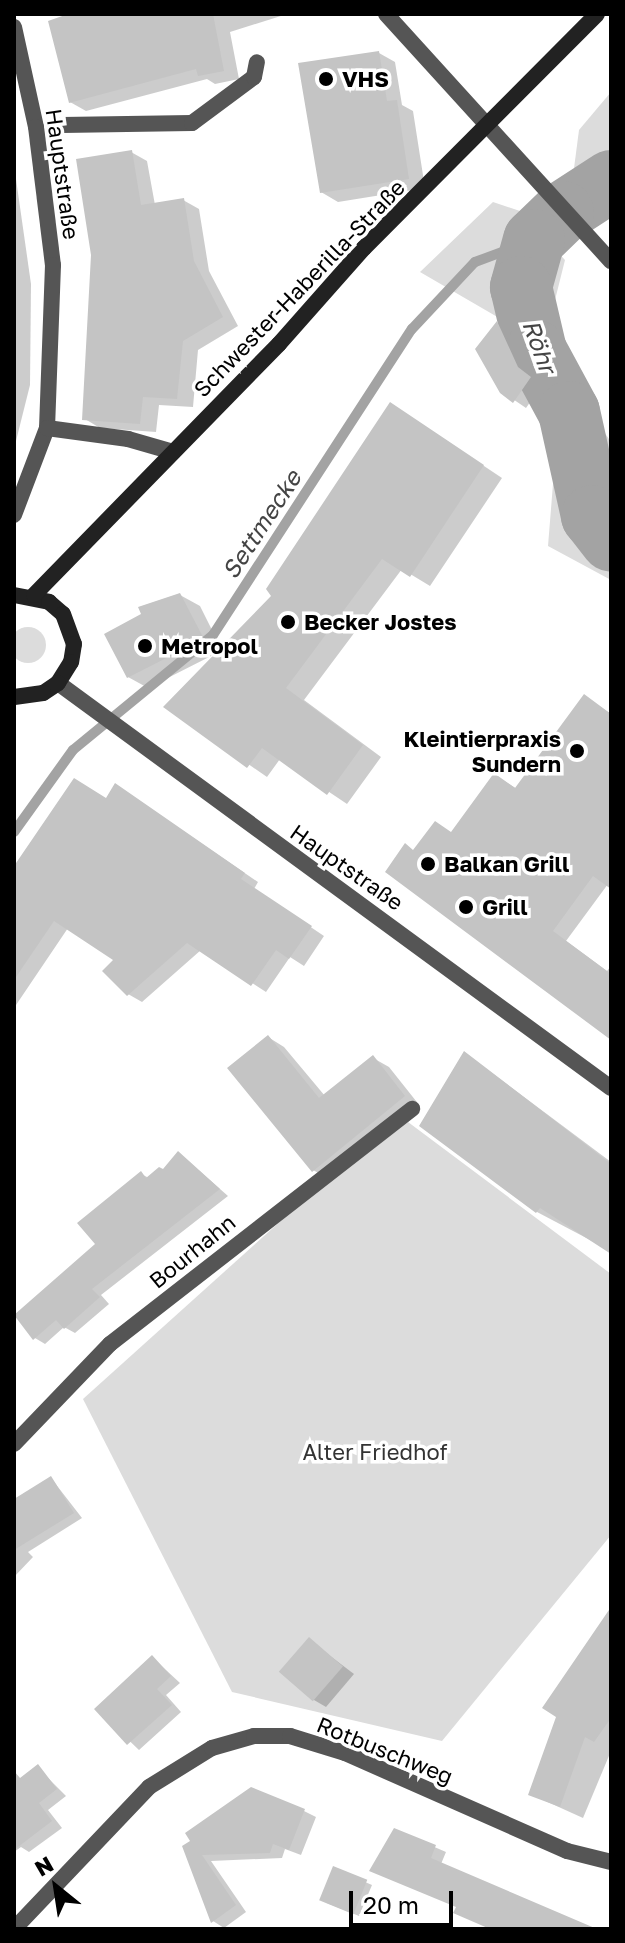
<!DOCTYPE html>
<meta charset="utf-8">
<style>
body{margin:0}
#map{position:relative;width:625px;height:1943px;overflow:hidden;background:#fff;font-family:"Golos Text",sans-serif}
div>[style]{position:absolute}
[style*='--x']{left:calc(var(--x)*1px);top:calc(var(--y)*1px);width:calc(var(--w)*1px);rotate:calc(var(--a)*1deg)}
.green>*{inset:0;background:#dcdcdc}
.round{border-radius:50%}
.shadow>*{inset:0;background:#0003}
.stream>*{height:10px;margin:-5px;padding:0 5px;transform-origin:5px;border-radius:5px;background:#a3a3a3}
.river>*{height:62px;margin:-31px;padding:0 31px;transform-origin:31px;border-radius:31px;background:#a3a3a3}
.building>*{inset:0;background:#c4c4c4;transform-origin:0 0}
.street>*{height:16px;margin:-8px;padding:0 8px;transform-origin:8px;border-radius:8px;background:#555}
.secondary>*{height:16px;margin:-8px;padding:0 8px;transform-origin:8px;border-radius:8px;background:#222}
.dots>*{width:22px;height:22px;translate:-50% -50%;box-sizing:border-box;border:4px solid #fff;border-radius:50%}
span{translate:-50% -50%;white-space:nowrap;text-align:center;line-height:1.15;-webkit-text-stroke:7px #fff;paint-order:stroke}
.poi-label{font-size:22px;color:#000;font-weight:700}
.left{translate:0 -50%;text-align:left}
.right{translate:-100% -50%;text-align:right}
.street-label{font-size:22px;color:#000}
.park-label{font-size:22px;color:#333}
.water-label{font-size:24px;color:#444;font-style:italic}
.frame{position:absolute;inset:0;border:16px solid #000;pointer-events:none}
.north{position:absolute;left:16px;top:1847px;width:80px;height:80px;-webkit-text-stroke:6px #fff;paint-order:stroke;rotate:330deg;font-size:22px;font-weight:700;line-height:32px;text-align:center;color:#000}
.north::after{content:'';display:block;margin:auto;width:28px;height:36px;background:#000;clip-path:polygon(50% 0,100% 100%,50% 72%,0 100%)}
.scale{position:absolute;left:349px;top:1891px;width:104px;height:36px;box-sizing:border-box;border:4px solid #000;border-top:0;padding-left:10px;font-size:24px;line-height:28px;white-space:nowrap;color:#000;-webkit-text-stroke:6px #fff;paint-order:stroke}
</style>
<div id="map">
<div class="green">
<div style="clip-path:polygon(611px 92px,611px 217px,573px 176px,579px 130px)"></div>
<div style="clip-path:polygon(493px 202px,520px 211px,565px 260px,551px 316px,557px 364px,611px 442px,611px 580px,548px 546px,558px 422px,506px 322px,420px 272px)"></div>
<div class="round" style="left:10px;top:627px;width:36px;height:36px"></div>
<div style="clip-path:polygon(408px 1122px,611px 1274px,611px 1535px,442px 1741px,232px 1692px,83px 1399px,294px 1209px)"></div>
</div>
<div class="shadow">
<div style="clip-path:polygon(75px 14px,284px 14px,284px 15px,230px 32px,239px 79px,215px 84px,207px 79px,86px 111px,70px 102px)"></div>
<div style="clip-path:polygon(379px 53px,395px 62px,402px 105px,413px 111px,425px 188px,338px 202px,321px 192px)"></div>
<div style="clip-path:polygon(131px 152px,147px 161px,155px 205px,183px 200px,199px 209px,209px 271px,238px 326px,198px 350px,193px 407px,159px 405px,156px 432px,100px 428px,85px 419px,93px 255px)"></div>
<div style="clip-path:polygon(14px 165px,31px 284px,30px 385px,14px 449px)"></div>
<div style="clip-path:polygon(497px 323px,508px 330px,529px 376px,542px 385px,526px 408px,501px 391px)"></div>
<div style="clip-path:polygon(409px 416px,502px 478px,430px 586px,402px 569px,304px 700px,381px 757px,347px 804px,280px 759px,267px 777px,166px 707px,219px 652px,148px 688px,128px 677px,180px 595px,200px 606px,222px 650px,274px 596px)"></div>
<div style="clip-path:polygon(584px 696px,611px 714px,611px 886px,608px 884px,566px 941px,607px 971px,611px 966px,611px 1038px,415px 851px,452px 833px,495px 775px,517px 789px)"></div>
<div style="clip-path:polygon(129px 794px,258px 882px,254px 889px,324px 936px,304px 966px,290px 957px,266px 992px,201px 950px,142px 1002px,128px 994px,117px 960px,68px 928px,14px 1008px,14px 870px,106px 800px)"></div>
<div style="clip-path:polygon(268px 1037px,284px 1047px,325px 1096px,373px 1058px,389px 1067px,420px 1106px,329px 1179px,313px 1170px)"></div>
<div style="clip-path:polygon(465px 1053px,611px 1162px,611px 1251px,537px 1212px,421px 1126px)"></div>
<div style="clip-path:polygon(179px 1153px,228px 1196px,101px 1295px,109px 1304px,75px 1333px,64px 1327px,45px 1344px,35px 1338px,15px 1316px,98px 1245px,141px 1174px,149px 1178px,164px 1172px)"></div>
<div style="clip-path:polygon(51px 1478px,82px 1518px,28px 1552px,33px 1557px,14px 1577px,14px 1501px)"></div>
<div style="clip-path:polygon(611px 1607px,611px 1751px,583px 1818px,530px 1794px)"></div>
<div style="clip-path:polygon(309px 1640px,354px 1674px,326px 1707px,314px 1700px)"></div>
<div style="clip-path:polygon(152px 1657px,180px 1683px,166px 1695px,181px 1712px,139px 1750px,96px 1709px)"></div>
<div style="clip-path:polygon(40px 1770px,66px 1796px,48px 1810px,62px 1828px,29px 1852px,21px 1847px,14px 1852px,14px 1790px)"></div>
<div style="clip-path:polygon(304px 1811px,316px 1817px,301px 1855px,285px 1849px,282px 1858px,211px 1861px,246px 1912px,224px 1928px,213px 1921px,184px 1847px)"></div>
<div style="clip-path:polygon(395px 1830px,446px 1852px,441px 1864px,591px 1929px,491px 1929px,457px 1907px)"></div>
<div style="clip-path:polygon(335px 1869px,372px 1885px,359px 1916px,327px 1903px)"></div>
</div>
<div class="stream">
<div style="--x:14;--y:832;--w:101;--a:-54.3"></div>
<div style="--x:73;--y:750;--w:181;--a:-39.4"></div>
<div style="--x:213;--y:635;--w:365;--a:-57"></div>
<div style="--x:412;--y:329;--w:92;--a:-46.8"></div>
<div style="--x:475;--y:262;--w:63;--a:-20.4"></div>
</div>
<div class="river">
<div style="--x:611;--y:181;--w:57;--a:147.1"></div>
<div style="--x:563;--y:212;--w:40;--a:136"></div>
<div style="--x:534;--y:240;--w:49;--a:105.5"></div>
<div style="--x:521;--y:287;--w:66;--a:76.8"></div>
<div style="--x:536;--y:351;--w:69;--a:61.6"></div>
<div style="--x:569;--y:412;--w:107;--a:77.5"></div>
<div style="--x:592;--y:516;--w:31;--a:52"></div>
</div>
<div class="building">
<div style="clip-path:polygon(68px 14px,213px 14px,224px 71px,198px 76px,196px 69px,69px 103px,48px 21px)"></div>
<div style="clip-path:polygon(379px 51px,387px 101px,397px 100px,409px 179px,320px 193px,298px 63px)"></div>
<div style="clip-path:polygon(132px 150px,141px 205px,184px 198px,194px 261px,223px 317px,183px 341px,177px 399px,143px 397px,140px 424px,82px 420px,91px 255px,76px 159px)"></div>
<div style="clip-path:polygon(497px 321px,518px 367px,531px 377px,513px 403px,500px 393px,475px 349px)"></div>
<div style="clip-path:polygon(390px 402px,484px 465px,410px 577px,382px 559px,286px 688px,363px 745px,327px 795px,262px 748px,247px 768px,163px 707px,271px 596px,266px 589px)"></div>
<div style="clip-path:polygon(180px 593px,204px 639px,127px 678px,104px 634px,141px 614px,138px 607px)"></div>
<div style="clip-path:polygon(584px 694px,611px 714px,611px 889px,593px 876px,553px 931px,611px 974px,611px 1040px,385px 872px,405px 843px,413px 850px,435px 821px,451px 832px,494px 773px,515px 788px)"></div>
<div style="clip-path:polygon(74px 778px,106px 798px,115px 783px,245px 873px,241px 879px,312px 926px,289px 959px,276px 950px,251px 986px,187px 943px,127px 996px,102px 971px,113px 960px,54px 921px,14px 980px,14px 866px)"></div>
<div style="clip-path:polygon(268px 1035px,319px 1098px,373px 1055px,405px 1096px,312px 1172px,227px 1068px)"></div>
<div style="clip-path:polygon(464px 1051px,611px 1164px,611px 1254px,540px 1208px,536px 1213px,419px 1126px)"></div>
<div style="clip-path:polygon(178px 1151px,220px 1189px,92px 1289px,100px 1297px,64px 1329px,56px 1320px,33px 1340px,14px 1315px,95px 1244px,77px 1223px,141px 1171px,146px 1178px,159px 1167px,163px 1169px)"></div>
<div style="clip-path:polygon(51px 1476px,74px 1513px,14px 1550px,14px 1499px)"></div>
<div style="clip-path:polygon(611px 1607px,611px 1718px,594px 1742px,585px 1737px,560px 1807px,528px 1795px,556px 1717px,542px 1708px)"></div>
<div style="left:309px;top:1637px;width:45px;height:46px;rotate:41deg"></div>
<div style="clip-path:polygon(152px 1655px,171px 1676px,157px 1689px,172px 1705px,127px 1745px,94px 1709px)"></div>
<div style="clip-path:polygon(38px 1764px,57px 1789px,39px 1803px,52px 1821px,14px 1850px,14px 1771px,20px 1778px)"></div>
<div style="clip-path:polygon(251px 1787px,305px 1809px,289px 1850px,273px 1844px,270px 1853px,202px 1855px,236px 1905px,211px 1923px,182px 1846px,190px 1841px,185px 1833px)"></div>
<div style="clip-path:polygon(394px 1828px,436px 1845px,431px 1858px,597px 1929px,490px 1929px,453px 1913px,456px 1907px,369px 1871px)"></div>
<div style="left:333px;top:1866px;width:37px;height:37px;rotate:22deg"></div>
</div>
<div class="street">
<div style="--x:386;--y:14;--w:334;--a:47.7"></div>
<div style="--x:14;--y:27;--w:102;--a:77.6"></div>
<div style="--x:36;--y:127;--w:139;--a:83"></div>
<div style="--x:53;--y:265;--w:163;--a:92.1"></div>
<div style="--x:47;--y:428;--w:93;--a:110.8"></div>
<div style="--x:62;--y:125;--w:130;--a:-0.9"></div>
<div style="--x:192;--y:123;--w:77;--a:-36.6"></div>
<div style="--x:254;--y:77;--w:15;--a:-79"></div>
<div style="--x:47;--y:428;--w:82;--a:7.7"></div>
<div style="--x:128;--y:439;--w:47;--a:16.1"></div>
<div style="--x:58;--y:683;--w:685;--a:36.22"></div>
<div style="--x:14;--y:1444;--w:139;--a:-46.2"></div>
<div style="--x:110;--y:1344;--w:383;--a:-37.9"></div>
<div style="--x:14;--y:1929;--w:196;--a:-46.4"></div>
<div style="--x:149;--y:1787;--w:74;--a:-31.8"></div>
<div style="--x:212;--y:1748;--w:44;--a:-15.9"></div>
<div style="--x:254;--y:1736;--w:36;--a:0"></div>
<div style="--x:290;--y:1736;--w:58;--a:17.2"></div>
<div style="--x:345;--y:1753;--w:243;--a:23.8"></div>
<div style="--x:567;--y:1851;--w:45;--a:14"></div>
</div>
<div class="secondary">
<div style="--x:14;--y:595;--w:36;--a:11"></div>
<div style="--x:49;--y:602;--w:18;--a:41"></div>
<div style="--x:63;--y:614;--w:32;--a:70"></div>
<div style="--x:74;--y:644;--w:18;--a:99"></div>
<div style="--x:71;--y:662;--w:25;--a:122"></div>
<div style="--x:58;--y:683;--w:18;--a:146"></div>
<div style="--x:43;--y:693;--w:29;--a:172"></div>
<div style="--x:34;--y:595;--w:351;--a:-45.7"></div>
<div style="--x:279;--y:344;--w:128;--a:-48.5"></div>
<div style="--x:364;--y:248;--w:330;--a:-45.1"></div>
</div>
<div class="dots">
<div style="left:326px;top:79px;background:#000"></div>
<div style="left:288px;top:622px;background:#000"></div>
<div style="left:145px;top:646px;background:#000"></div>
<div style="left:577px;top:751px;background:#000"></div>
<div style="left:428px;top:864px;background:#000"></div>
<div style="left:466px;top:907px;background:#000"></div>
</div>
<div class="poi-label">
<span class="left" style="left:342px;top:79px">VHS</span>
<span class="left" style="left:304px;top:622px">Becker Jostes</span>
<span class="left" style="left:161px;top:646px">Metropol</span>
<span class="right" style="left:561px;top:751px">Kleintierpraxis<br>Sundern</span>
<span class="left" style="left:444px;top:864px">Balkan Grill</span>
<span class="left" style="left:482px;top:907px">Grill</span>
</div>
<div class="street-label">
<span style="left:63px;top:174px;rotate:82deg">Hauptstraße</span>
<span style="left:299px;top:288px;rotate:-46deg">Schwester-Haberilla-Straße</span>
<span style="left:347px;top:867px;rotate:35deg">Hauptstraße</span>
<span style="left:192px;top:1251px;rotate:-39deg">Bourhahn</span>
<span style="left:385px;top:1750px;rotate:22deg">Rotbuschweg</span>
</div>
<div class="park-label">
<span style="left:375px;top:1452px">Alter Friedhof</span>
</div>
<div class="water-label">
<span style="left:540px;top:346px;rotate:70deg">Röhr</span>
<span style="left:261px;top:524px;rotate:-57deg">Settmecke</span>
</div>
<div class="frame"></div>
<div class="north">N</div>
<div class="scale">20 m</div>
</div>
